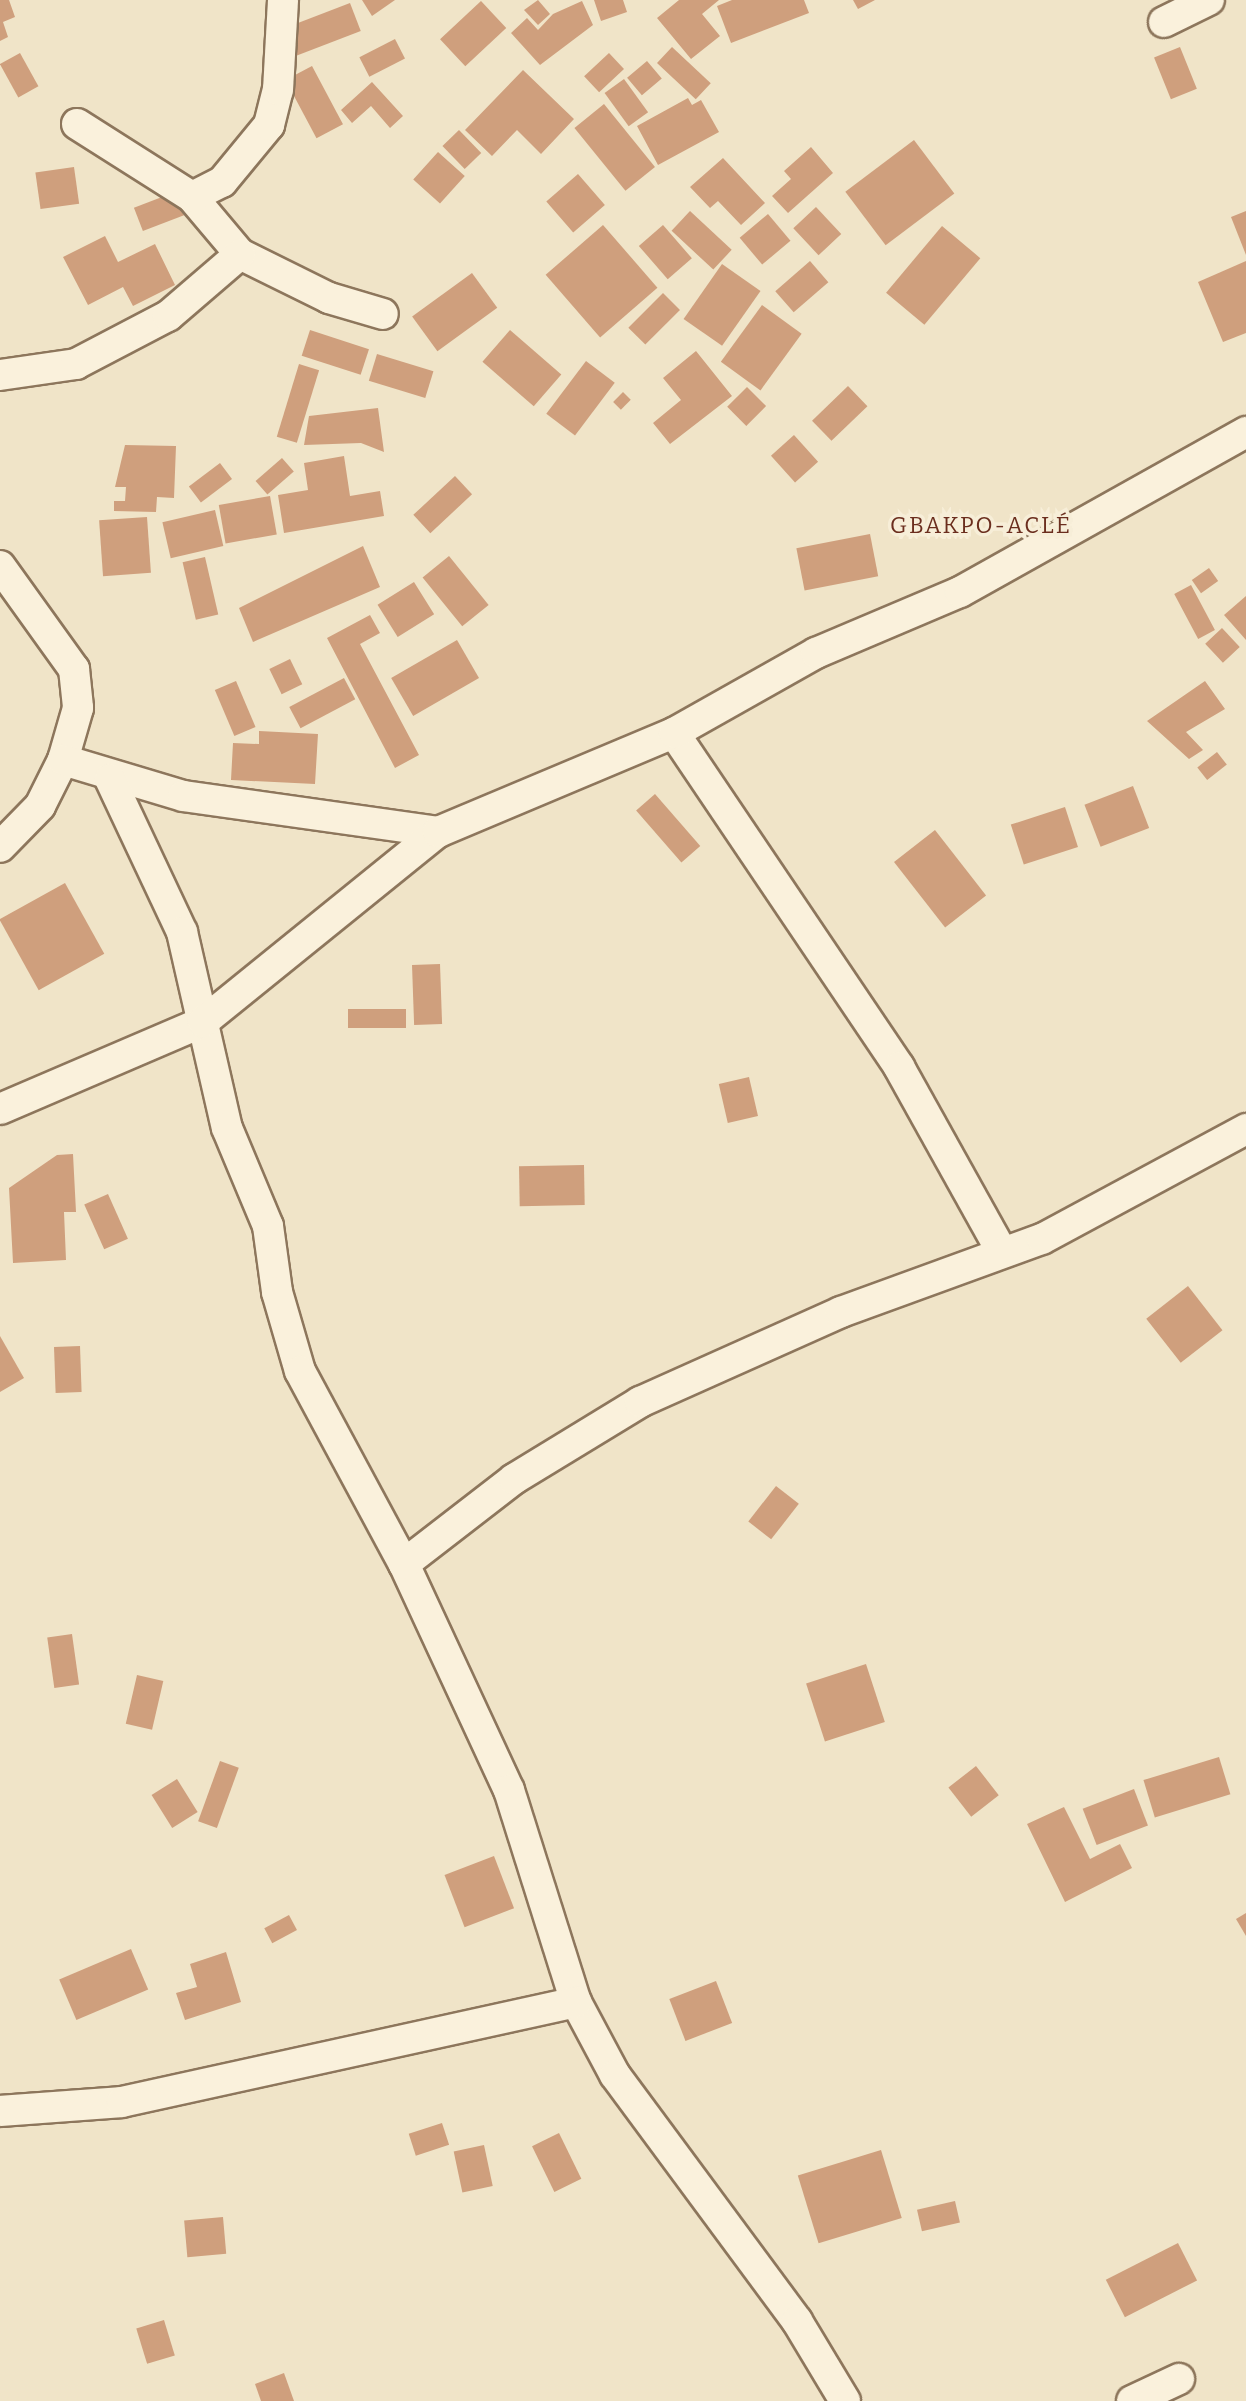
<!DOCTYPE html>
<meta charset="utf-8">
<style>
body{margin:0}
#map{position:relative;width:1246px;height:2401px;overflow:hidden;background:#f0e4c8;font-family:Bitter,serif}
div>[style]{position:absolute}
[style*='--x']{left:calc(var(--x)*1px);top:calc(var(--y)*1px);width:calc(var(--w)*1px);rotate:calc(var(--a)*1deg)}
.building>*{inset:0;background:#cf9f7d;transform-origin:0 0}
.roads{filter:drop-shadow(2px 0 #8d765c) drop-shadow(-2px 0 #8d765c) drop-shadow(0 2px #8d765c) drop-shadow(0 -2px #8d765c)}
.street>*{height:30px;margin:-15px;padding:0 15px;transform-origin:15px;border-radius:15px;background:#faf1dc}
span{translate:-50% -50%;white-space:nowrap;text-align:center;line-height:1.15;-webkit-text-stroke:7px #f7eed8;paint-order:stroke}
.quarter-label{font-size:23px;color:#6b2e1e;letter-spacing:2px}
</style>
<div id="map">
<div class="building">
<div style="clip-path:polygon(0 0,9px 0,15px 17px,3px 22px,8px 37px,0 41px)"></div>
<div style="clip-path:polygon(362px 0,395px 0,372px 16px)"></div>
<div style="clip-path:polygon(538px 0,550px 14px,538px 25px,524px 10px)"></div>
<div style="clip-path:polygon(594px 0,623px 0,627px 12px,601px 21px)"></div>
<div style="clip-path:polygon(679px 0,719px 0,702px 14px,720px 36px,691px 59px,657px 18px)"></div>
<div style="clip-path:polygon(732px 0,804px 0,809px 13px,731px 43px,717px 6px)"></div>
<div style="clip-path:polygon(853px 0,875px 0,858px 9px)"></div>
<div style="left:481px;top:1px;width:37px;height:56px;rotate:47deg"></div>
<div style="clip-path:polygon(582px 1px,593px 25px,540px 65px,511px 33px,527px 18px,538px 30px,553px 14px)"></div>
<div style="left:350px;top:3px;width:30px;height:69px;rotate:69deg"></div>
<div style="left:395px;top:39px;width:22px;height:40px;rotate:63deg"></div>
<div style="left:672px;top:47px;width:53px;height:22px;rotate:43deg"></div>
<div style="left:1180px;top:47px;width:45px;height:28px;rotate:68deg"></div>
<div style="left:20px;top:53px;width:38px;height:23px;rotate:61deg"></div>
<div style="left:609px;top:53px;width:22px;height:34px;rotate:47deg"></div>
<div style="left:647px;top:61px;width:23px;height:26px;rotate:50deg"></div>
<div style="left:312px;top:66px;width:66px;height:30px;rotate:62deg"></div>
<div style="clip-path:polygon(523px 70px,574px 119px,541px 154px,517px 130px,492px 156px,465px 130px)"></div>
<div style="left:624px;top:79px;width:41px;height:24px;rotate:54deg"></div>
<div style="clip-path:polygon(372px 82px,403px 116px,390px 128px,371px 106px,352px 123px,341px 110px)"></div>
<div style="clip-path:polygon(688px 98px,692px 105px,701px 100px,719px 132px,658px 165px,637px 126px)"></div>
<div style="left:604px;top:104px;width:81px;height:38px;rotate:51deg"></div>
<div style="left:459px;top:130px;width:32px;height:23px;rotate:46deg"></div>
<div style="left:914px;top:140px;width:67px;height:86px;rotate:53deg"></div>
<div style="clip-path:polygon(811px 147px,833px 173px,788px 213px,772px 196px,791px 179px,784px 171px)"></div>
<div style="left:438px;top:152px;width:36px;height:37px;rotate:42deg"></div>
<div style="clip-path:polygon(723px 158px,765px 203px,741px 225px,718px 201px,710px 208px,690px 187px)"></div>
<div style="left:74px;top:167px;width:37px;height:39px;rotate:82deg"></div>
<div style="left:578px;top:174px;width:41px;height:42px;rotate:49deg"></div>
<div style="left:175px;top:192px;width:25px;height:44px;rotate:69deg"></div>
<div style="left:816px;top:207px;width:37px;height:31px;rotate:47deg"></div>
<div style="left:690px;top:211px;width:57px;height:27px;rotate:43deg"></div>
<div style="clip-path:polygon(1246px 211px,1246px 255px,1231px 217px)"></div>
<div style="left:768px;top:214px;width:35px;height:37px;rotate:50deg"></div>
<div style="left:603px;top:225px;width:83px;height:76px;rotate:49deg"></div>
<div style="left:663px;top:225px;width:44px;height:32px;rotate:49deg"></div>
<div style="left:942px;top:226px;width:50px;height:87px;rotate:40deg"></div>
<div style="clip-path:polygon(105px 236px,118px 262px,155px 244px,175px 285px,133px 306px,123px 287px,88px 305px,63px 257px)"></div>
<div style="left:810px;top:261px;width:28px;height:46px;rotate:49deg"></div>
<div style="clip-path:polygon(1246px 261px,1246px 333px,1223px 342px,1198px 282px)"></div>
<div style="left:722px;top:264px;width:47px;height:67px;rotate:35deg"></div>
<div style="left:472px;top:273px;width:43px;height:74px;rotate:54deg"></div>
<div style="left:663px;top:293px;width:24px;height:49px;rotate:45deg"></div>
<div style="left:762px;top:305px;width:49px;height:70px;rotate:36deg"></div>
<div style="left:310px;top:330px;width:62px;height:27px;rotate:18deg"></div>
<div style="left:510px;top:330px;width:68px;height:42px;rotate:41deg"></div>
<div style="clip-path:polygon(696px 351px,732px 396px,670px 444px,653px 423px,681px 400px,663px 378px)"></div>
<div style="left:377px;top:354px;width:59px;height:28px;rotate:17deg"></div>
<div style="left:586px;top:361px;width:36px;height:66px;rotate:37deg"></div>
<div style="left:299px;top:364px;width:21px;height:76px;rotate:17deg"></div>
<div style="left:848px;top:386px;width:28px;height:50px;rotate:46deg"></div>
<div style="left:747px;top:387px;width:27px;height:28px;rotate:45deg"></div>
<div style="left:623px;top:392px;width:11px;height:14px;rotate:45deg"></div>
<div style="clip-path:polygon(378px 408px,384px 452px,361px 443px,304px 445px,309px 416px)"></div>
<div style="left:794px;top:435px;width:36px;height:31px;rotate:48deg"></div>
<div style="clip-path:polygon(125px 445px,176px 446px,174px 498px,157px 497px,156px 512px,114px 511px,114px 501px,125px 501px,126px 487px,115px 487px)"></div>
<div style="clip-path:polygon(344px 456px,350px 496px,380px 491px,384px 516px,284px 533px,278px 495px,308px 490px,304px 463px)"></div>
<div style="left:282px;top:458px;width:18px;height:35px;rotate:49deg"></div>
<div style="left:220px;top:463px;width:20px;height:39px;rotate:53deg"></div>
<div style="left:455px;top:476px;width:25px;height:57px;rotate:47deg"></div>
<div style="left:270px;top:496px;width:39px;height:52px;rotate:80deg"></div>
<div style="left:215px;top:510px;width:37px;height:54px;rotate:77deg"></div>
<div style="left:147px;top:517px;width:56px;height:48px;rotate:86deg"></div>
<div style="left:870px;top:534px;width:43px;height:75px;rotate:79deg"></div>
<div style="clip-path:polygon(363px 546px,380px 587px,253px 642px,239px 608px)"></div>
<div style="left:449px;top:556px;width:63px;height:34px;rotate:51deg"></div>
<div style="left:205px;top:557px;width:59px;height:23px;rotate:77deg"></div>
<div style="left:1209px;top:568px;width:16px;height:21px;rotate:55deg"></div>
<div style="left:414px;top:582px;width:38px;height:43px;rotate:58deg"></div>
<div style="left:1191px;top:585px;width:51px;height:19px;rotate:62deg"></div>
<div style="clip-path:polygon(1246px 596px,1246px 640px,1224px 615px)"></div>
<div style="clip-path:polygon(370px 615px,380px 633px,360px 644px,419px 755px,395px 768px,327px 638px)"></div>
<div style="left:1222px;top:628px;width:26px;height:23px;rotate:47deg"></div>
<div style="left:457px;top:640px;width:44px;height:76px;rotate:60deg"></div>
<div style="left:290px;top:659px;width:28px;height:23px;rotate:64deg"></div>
<div style="left:344px;top:678px;width:24px;height:62px;rotate:62deg"></div>
<div style="left:236px;top:681px;width:50px;height:23px;rotate:67deg"></div>
<div style="clip-path:polygon(1205px 681px,1225px 709px,1186px 732px,1203px 750px,1189px 759px,1147px 721px)"></div>
<div style="clip-path:polygon(259px 731px,318px 734px,315px 784px,231px 780px,233px 743px,259px 744px)"></div>
<div style="left:1217px;top:752px;width:16px;height:25px;rotate:52deg"></div>
<div style="left:1133px;top:786px;width:45px;height:52px;rotate:69deg"></div>
<div style="left:655px;top:794px;width:69px;height:25px;rotate:49deg"></div>
<div style="left:1065px;top:807px;width:42px;height:57px;rotate:72deg"></div>
<div style="left:935px;top:830px;width:83px;height:52px;rotate:52deg"></div>
<div style="left:65px;top:883px;width:81px;height:75px;rotate:61deg"></div>
<div style="left:440px;top:964px;width:60px;height:28px;rotate:88deg"></div>
<div style="left:348px;top:1009px;width:58px;height:19px"></div>
<div style="left:749px;top:1077px;width:40px;height:31px;rotate:77deg"></div>
<div style="clip-path:polygon(73px 1154px,76px 1212px,64px 1212px,66px 1260px,13px 1263px,9px 1188px,57px 1155px)"></div>
<div style="left:584px;top:1165px;width:40px;height:65px;rotate:89deg"></div>
<div style="left:108px;top:1194px;width:49px;height:26px;rotate:66deg"></div>
<div style="left:1188px;top:1286px;width:56px;height:53px;rotate:52deg"></div>
<div style="clip-path:polygon(0 1336px,24px 1378px,0 1392px)"></div>
<div style="left:80px;top:1346px;width:46px;height:26px;rotate:88deg"></div>
<div style="left:776px;top:1486px;width:29px;height:45px;rotate:38deg"></div>
<div style="left:72px;top:1634px;width:51px;height:25px;rotate:82deg"></div>
<div style="left:866px;top:1664px;width:61px;height:63px;rotate:72deg"></div>
<div style="left:137px;top:1675px;width:27px;height:50px;rotate:13deg"></div>
<div style="left:1219px;top:1757px;width:39px;height:79px;rotate:73deg"></div>
<div style="left:220px;top:1761px;width:20px;height:64px;rotate:20deg"></div>
<div style="left:976px;top:1766px;width:37px;height:35px;rotate:52deg"></div>
<div style="left:177px;top:1779px;width:39px;height:30px;rotate:58deg"></div>
<div style="left:1134px;top:1789px;width:39px;height:55px;rotate:69deg"></div>
<div style="clip-path:polygon(1064px 1807px,1090px 1859px,1120px 1844px,1132px 1868px,1065px 1902px,1027px 1824px)"></div>
<div style="left:494px;top:1856px;width:56px;height:53px;rotate:69deg"></div>
<div style="clip-path:polygon(1246px 1913px,1246px 1936px,1236px 1919px)"></div>
<div style="left:289px;top:1915px;width:17px;height:28px;rotate:62deg"></div>
<div style="left:131px;top:1949px;width:44px;height:78px;rotate:67deg"></div>
<div style="clip-path:polygon(226px 1952px,241px 2002px,185px 2020px,176px 1993px,197px 1987px,190px 1964px)"></div>
<div style="left:716px;top:1981px;width:45px;height:50px;rotate:69deg"></div>
<div style="left:442px;top:2123px;width:23px;height:35px;rotate:72deg"></div>
<div style="left:559px;top:2133px;width:51px;height:30px;rotate:64deg"></div>
<div style="left:484px;top:2145px;width:42px;height:31px;rotate:78deg"></div>
<div style="left:881px;top:2150px;width:71px;height:87px;rotate:73deg"></div>
<div style="left:955px;top:2201px;width:22px;height:39px;rotate:77deg"></div>
<div style="left:223px;top:2217px;width:37px;height:39px;rotate:85deg"></div>
<div style="left:1178px;top:2243px;width:42px;height:81px;rotate:63deg"></div>
<div style="left:164px;top:2320px;width:37px;height:29px;rotate:73deg"></div>
<div style="clip-path:polygon(284px 2373px,294px 2401px,261px 2401px,255px 2384px)"></div>
</div>
<div class="roads">
<div class="street">
<div style="--x:1164;--y:22;--w:50;--a:-26.1"></div>
<div style="--x:77;--y:124;--w:136;--a:32.4"></div>
<div style="--x:192;--y:197;--w:75;--a:49.9"></div>
<div style="--x:240;--y:254;--w:99;--a:26.3"></div>
<div style="--x:329;--y:298;--w:56;--a:16.5"></div>
<div style="--x:192;--y:197;--w:34;--a:-27"></div>
<div style="--x:222;--y:182;--w:74;--a:-50.5"></div>
<div style="--x:269;--y:125;--w:36;--a:-76"></div>
<div style="--x:278;--y:90;--w:90;--a:-86.8"></div>
<div style="--x:0;--y:375;--w:77;--a:-8.2"></div>
<div style="--x:76;--y:364;--w:104;--a:-27.6"></div>
<div style="--x:168;--y:316;--w:95;--a:-40.7"></div>
<div style="--x:0;--y:566;--w:127;--a:54.3"></div>
<div style="--x:74;--y:669;--w:39;--a:84"></div>
<div style="--x:78;--y:708;--w:54;--a:106.1"></div>
<div style="--x:63;--y:760;--w:51;--a:116.6"></div>
<div style="--x:40;--y:806;--w:57;--a:134.3"></div>
<div style="--x:674;--y:733;--w:403;--a:56"></div>
<div style="--x:899;--y:1067;--w:210;--a:60.9"></div>
<div style="--x:63;--y:760;--w:125;--a:16.7"></div>
<div style="--x:183;--y:796;--w:258;--a:8"></div>
<div style="--x:110;--y:779;--w:169;--a:64.8"></div>
<div style="--x:182;--y:932;--w:201;--a:77.1"></div>
<div style="--x:227;--y:1128;--w:106;--a:67.3"></div>
<div style="--x:268;--y:1226;--w:67;--a:82.2"></div>
<div style="--x:277;--y:1292;--w:82;--a:73.8"></div>
<div style="--x:300;--y:1371;--w:219;--a:61.7"></div>
<div style="--x:404;--y:1564;--w:249;--a:65.1"></div>
<div style="--x:509;--y:1790;--w:222;--a:72.5"></div>
<div style="--x:576;--y:2002;--w:83;--a:61.9"></div>
<div style="--x:615;--y:2075;--w:306;--a:53.5"></div>
<div style="--x:797;--y:2321;--w:93;--a:59"></div>
<div style="--x:0;--y:1109;--w:221;--a:-23.2"></div>
<div style="--x:203;--y:1022;--w:302;--a:-39"></div>
<div style="--x:438;--y:832;--w:256;--a:-22.8"></div>
<div style="--x:674;--y:733;--w:163;--a:-29.4"></div>
<div style="--x:816;--y:653;--w:156;--a:-23"></div>
<div style="--x:960;--y:592;--w:328;--a:-29.2"></div>
<div style="--x:404;--y:1564;--w:139;--a:-37.7"></div>
<div style="--x:514;--y:1479;--w:148;--a:-31.4"></div>
<div style="--x:640;--y:1402;--w:220;--a:-24.1"></div>
<div style="--x:841;--y:1312;--w:214;--a:-20"></div>
<div style="--x:1042;--y:1239;--w:232;--a:-28.3"></div>
<div style="--x:0;--y:2111;--w:122;--a:-4.2"></div>
<div style="--x:122;--y:2102;--w:465;--a:-12.4"></div>
<div style="--x:1132;--y:2401;--w:52;--a:-25.1"></div>
</div>
</div>
<div class="quarter-label">
<span style="left:981px;top:525px">GBAKPO-ACLÉ</span>
</div>
</div>
